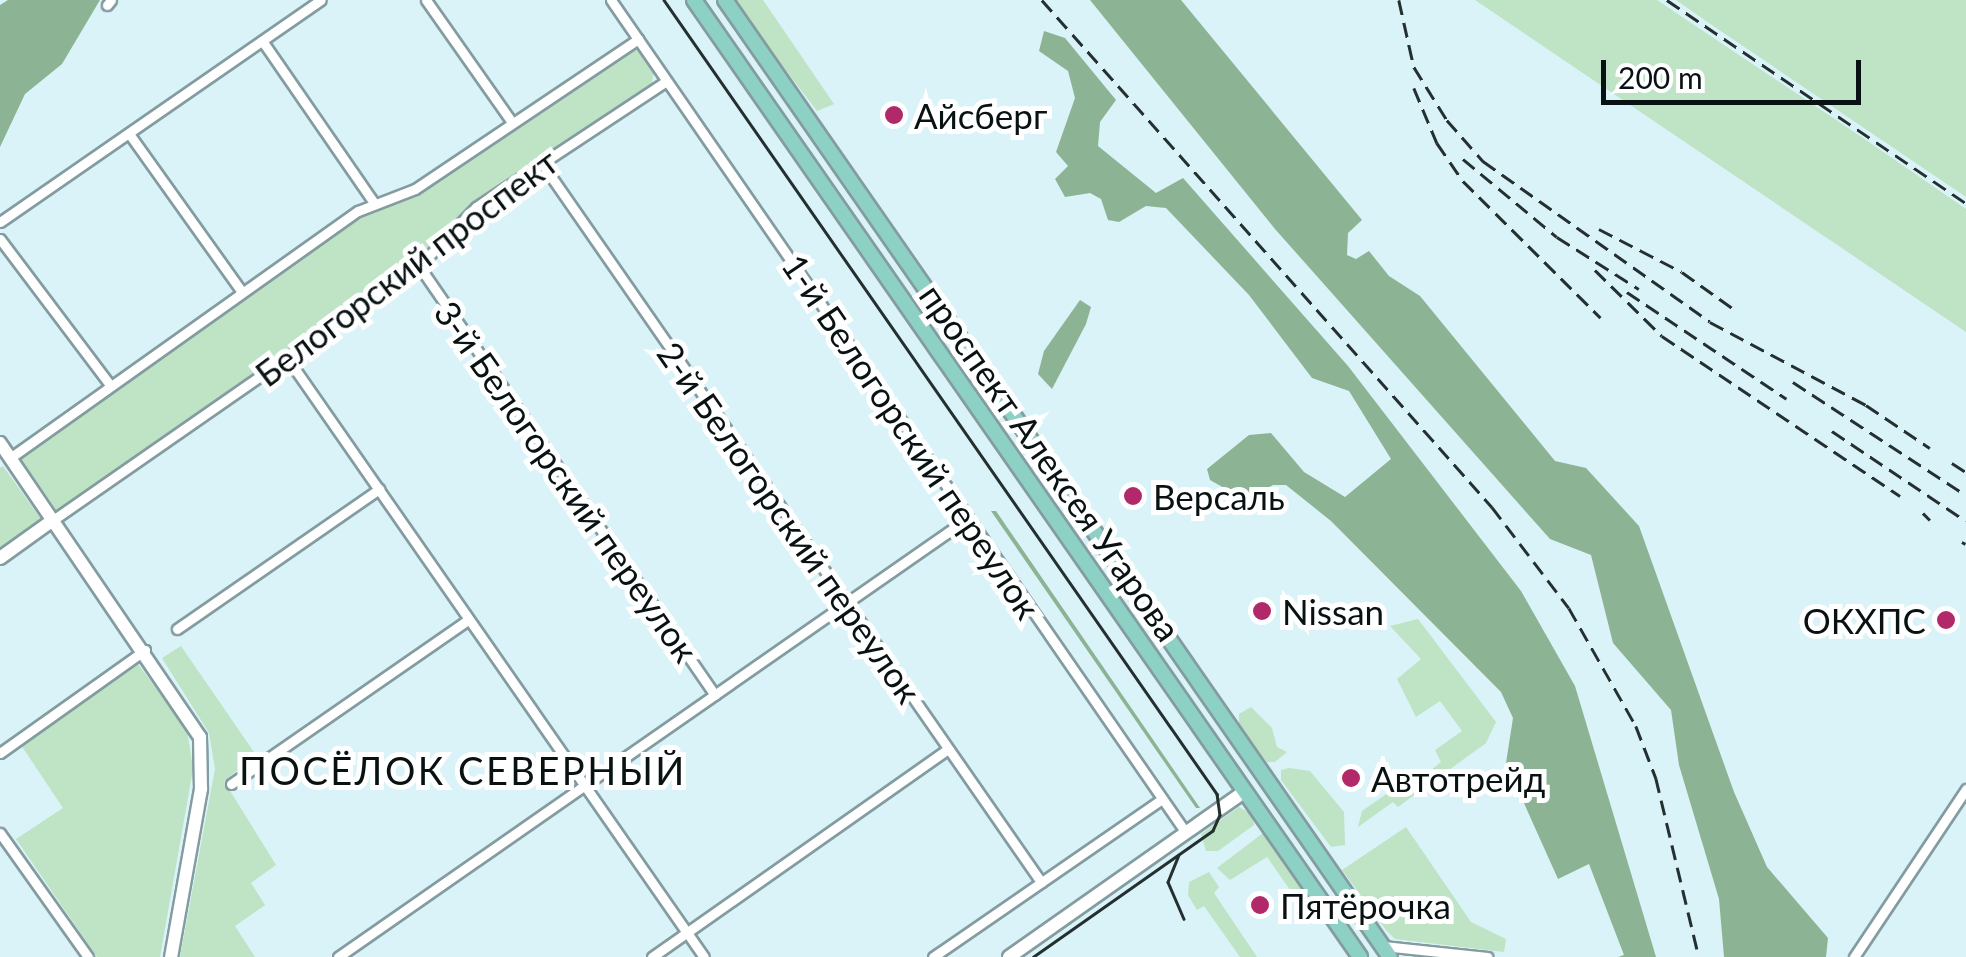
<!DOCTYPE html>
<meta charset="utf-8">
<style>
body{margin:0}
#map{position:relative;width:1966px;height:957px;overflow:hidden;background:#daf3f8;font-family:Lato,sans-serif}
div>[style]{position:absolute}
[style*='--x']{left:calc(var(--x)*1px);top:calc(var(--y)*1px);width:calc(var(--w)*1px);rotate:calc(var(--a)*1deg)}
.green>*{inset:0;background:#bee3c5}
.forest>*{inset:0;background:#8cb393}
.roads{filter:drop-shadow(2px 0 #849ca0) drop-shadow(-2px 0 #849ca0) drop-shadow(0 2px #849ca0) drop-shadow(0 -2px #849ca0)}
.street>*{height:9px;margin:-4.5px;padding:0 4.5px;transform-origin:4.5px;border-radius:4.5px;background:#fff}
.secondary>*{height:12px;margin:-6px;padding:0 6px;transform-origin:6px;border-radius:6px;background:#fff}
.primary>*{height:14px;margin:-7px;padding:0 7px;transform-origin:7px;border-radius:7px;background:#8dd1c5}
.tram>*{height:2.5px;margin:-1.25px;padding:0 1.25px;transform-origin:1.25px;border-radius:1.25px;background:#242f30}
.rail>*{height:2.5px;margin-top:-1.25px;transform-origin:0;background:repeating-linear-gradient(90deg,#242f30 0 15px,transparent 0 23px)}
.dots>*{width:28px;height:28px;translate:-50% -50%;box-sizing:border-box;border:5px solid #fff;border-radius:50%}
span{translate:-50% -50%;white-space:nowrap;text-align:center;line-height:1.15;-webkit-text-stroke:10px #fff;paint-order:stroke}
.poi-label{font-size:35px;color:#091213}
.left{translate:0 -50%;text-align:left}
.right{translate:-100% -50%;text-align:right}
.street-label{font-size:35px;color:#091213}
.neighbourhood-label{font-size:38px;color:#091213;letter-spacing:2.5px}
.scale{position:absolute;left:1601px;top:60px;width:260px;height:45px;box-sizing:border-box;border:5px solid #091213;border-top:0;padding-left:12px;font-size:30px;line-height:35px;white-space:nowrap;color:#091213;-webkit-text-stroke:8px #fff;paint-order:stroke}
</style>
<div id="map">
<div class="green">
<div style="clip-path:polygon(732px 0,763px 0,834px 104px,817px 111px)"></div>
<div style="clip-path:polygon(1475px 0,1657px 0,1866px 140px,1966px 209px,1966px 332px)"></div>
<div style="clip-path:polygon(1676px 0,1966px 0,1966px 197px,1706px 21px)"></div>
<div style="clip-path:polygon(626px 50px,641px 50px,654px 72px,651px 88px,467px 211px,414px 265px,58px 512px,18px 455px,363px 211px,399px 199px)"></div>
<div style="clip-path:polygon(3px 466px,43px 522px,0 552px,0 468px)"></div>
<div style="clip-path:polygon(1418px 619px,1496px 722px,1486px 743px,1398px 807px,1393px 802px,1358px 827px,1362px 811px,1402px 783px,1409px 788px,1441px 762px,1435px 750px,1462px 731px,1440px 701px,1416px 717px,1397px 679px,1421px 659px,1390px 626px)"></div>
<div style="clip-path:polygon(181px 646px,256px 755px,224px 781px,276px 865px,251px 883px,265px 905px,235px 926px,255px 957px,180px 957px,215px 769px,209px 733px,162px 658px)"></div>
<div style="clip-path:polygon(138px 664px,187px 730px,193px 769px,160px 957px,97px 957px,16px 839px,63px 808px,21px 745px)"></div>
<div style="clip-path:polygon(1251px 707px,1272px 728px,1277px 747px,1287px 752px,1275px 762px,1267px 762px,1239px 726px,1239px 714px)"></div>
<div style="clip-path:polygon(1289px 768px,1310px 771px,1344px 812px,1345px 845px,1331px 847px,1281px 780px,1281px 770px)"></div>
<div style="clip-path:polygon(1239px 807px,1253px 815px,1254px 825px,1218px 851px,1206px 851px,1201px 834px)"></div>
<div style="clip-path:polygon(1406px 827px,1471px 922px,1506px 939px,1504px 952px,1395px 939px,1386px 930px,1342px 870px)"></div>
<div style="clip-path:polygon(1263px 833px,1320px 910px,1319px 918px,1309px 917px,1267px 857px,1230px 880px,1217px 868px)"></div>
<div style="clip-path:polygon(1209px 872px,1219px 887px,1214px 893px,1257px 957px,1240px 957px,1204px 906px,1197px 910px,1188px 895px,1189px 882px)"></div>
</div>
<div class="forest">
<div style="clip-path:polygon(8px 0,100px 0,62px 64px,25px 94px,0 147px,0 5px)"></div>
<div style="clip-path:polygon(1090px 0,1181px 0,1362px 220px,1348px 233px,1347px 255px,1356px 259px,1369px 251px,1389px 276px,1420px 296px,1555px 461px,1586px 468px,1639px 526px,1734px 792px,1767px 867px,1828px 938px,1826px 957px,1724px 957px,1719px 899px,1679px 765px,1671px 710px,1613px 643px,1591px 555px,1550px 539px,1275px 229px)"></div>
<div style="clip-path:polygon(1044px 31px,1065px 38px,1116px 100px,1100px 122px,1098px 146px,1156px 193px,1183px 178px,1348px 366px,1521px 591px,1575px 686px,1656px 957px,1618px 957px,1624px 955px,1589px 864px,1558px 879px,1506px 763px,1513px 718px,1501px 692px,1331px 521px,1286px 485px,1273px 485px,1247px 501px,1210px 480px,1207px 469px,1249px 435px,1271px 433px,1304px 472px,1345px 497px,1391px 459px,1349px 391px,1312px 378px,1249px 295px,1166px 208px,1146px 206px,1119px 222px,1108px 220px,1101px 199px,1090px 193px,1065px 197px,1055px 179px,1068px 166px,1056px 152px,1075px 98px,1068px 71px,1039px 51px)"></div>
<div style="clip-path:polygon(1080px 300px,1091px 307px,1086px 324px,1052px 389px,1038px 374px,1044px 351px)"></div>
<div style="clip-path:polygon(991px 511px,996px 511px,1200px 808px,1196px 808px)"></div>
</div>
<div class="roads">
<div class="street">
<div style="--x:426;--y:0;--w:148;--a:54.9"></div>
<div style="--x:611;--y:0;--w:1012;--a:55.38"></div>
<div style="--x:107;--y:5;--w:6;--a:-51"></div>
<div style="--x:263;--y:42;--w:196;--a:55.4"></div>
<div style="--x:130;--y:135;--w:193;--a:54.5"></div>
<div style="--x:541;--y:162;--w:877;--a:55.22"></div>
<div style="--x:0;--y:222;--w:390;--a:-34.7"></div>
<div style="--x:0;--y:239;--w:183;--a:53"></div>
<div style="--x:419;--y:266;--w:521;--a:55.4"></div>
<div style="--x:288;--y:359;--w:728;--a:55.18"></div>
<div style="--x:10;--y:458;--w:427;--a:-35.4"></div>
<div style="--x:358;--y:211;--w:61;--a:-21.1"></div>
<div style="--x:415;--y:189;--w:269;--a:-33.9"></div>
<div style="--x:53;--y:520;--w:446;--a:-34.8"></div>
<div style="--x:419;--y:266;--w:82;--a:-46"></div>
<div style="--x:476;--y:207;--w:227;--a:-33.5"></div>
<div style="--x:177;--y:629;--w:246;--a:-34.7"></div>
<div style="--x:0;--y:753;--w:178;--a:-35.4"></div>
<div style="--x:231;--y:784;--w:288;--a:-34.7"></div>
<div style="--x:0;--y:833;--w:152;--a:54.6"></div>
<div style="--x:1383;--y:946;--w:105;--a:6"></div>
<div style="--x:338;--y:957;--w:766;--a:-34.85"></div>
<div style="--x:652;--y:957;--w:360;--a:-35.1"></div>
<div style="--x:933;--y:957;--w:278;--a:-34.6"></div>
<div style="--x:1854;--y:957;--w:202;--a:-56.3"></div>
</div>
<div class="secondary">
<div style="--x:0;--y:443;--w:356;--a:55.8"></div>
<div style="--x:200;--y:737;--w:52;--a:88.9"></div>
<div style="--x:201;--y:789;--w:171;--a:100.1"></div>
<div style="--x:0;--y:558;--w:65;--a:-35.6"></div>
<div style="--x:1009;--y:957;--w:287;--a:-35.1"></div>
</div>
<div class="primary">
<div style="--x:694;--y:0;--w:1166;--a:55.16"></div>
<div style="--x:725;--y:0;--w:1165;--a:55.21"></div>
</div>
</div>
<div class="tram">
<div style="--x:664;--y:0;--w:968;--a:55.14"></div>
<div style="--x:1217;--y:794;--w:21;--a:82"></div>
<div style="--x:1220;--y:815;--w:17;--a:114"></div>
<div style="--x:1213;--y:831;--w:219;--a:144.9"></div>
<div style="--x:1179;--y:855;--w:29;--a:112"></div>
<div style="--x:1168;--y:882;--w:40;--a:66.6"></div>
</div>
<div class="rail">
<div style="--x:1042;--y:0;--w:678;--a:48.41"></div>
<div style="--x:1492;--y:507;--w:127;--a:52.7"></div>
<div style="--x:1569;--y:608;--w:136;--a:60.4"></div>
<div style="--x:1636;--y:726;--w:56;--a:69"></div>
<div style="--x:1656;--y:778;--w:184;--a:76.5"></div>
<div style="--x:1399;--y:0;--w:69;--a:77.4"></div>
<div style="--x:1414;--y:67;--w:62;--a:58.1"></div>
<div style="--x:1447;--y:120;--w:55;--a:48.7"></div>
<div style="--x:1483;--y:161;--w:278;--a:35.3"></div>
<div style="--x:1710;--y:322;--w:177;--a:28"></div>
<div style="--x:1866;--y:405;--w:77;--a:33.9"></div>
<div style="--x:1667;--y:0;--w:361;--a:34.2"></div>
<div style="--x:1414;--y:88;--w:60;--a:67.3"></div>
<div style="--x:1437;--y:143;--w:46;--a:55.6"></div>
<div style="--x:1463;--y:181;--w:194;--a:44.8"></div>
<div style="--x:1463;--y:159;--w:122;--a:39.7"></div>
<div style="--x:1557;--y:237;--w:97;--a:32.4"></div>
<div style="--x:1599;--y:229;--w:93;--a:27.4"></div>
<div style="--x:1682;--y:272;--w:65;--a:35.6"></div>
<div style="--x:1595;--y:270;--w:94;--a:44.6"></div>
<div style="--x:1662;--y:336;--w:287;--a:33.9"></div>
<div style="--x:1627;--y:292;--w:192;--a:33.8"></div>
<div style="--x:1793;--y:382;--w:207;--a:33.2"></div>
<div style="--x:1832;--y:431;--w:161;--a:33.9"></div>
<div style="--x:1952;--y:463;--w:17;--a:33"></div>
<div style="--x:1923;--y:513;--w:10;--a:45"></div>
<div style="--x:1962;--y:542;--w:4;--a:27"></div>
</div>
<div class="dots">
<div style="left:894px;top:115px;background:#b22969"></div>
<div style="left:1133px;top:496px;background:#b22969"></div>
<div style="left:1262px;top:611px;background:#b22969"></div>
<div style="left:1946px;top:620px;background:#b22969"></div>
<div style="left:1351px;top:778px;background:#b22969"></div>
<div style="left:1260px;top:905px;background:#b22969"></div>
</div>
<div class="poi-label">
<span class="left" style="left:914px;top:115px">Айсберг</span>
<span class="left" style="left:1153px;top:496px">Версаль</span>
<span class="left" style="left:1282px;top:611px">Nissan</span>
<span class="right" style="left:1926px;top:620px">ОКХПС</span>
<span class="left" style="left:1371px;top:778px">Автотрейд</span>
<span class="left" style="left:1280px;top:905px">Пятёрочка</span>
</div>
<div class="street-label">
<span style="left:406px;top:267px;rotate:-37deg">Белогорский проспект</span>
<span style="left:912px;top:436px;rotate:56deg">1-й Белогорский переулок</span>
<span style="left:1051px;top:462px;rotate:55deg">проспект Алексея Угарова</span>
<span style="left:567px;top:481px;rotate:55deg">3-й Белогорский переулок</span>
<span style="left:790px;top:522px;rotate:55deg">2-й Белогорский переулок</span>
</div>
<div class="neighbourhood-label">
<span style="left:463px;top:771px">ПОСЁЛОК СЕВЕРНЫЙ</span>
</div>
<div class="scale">200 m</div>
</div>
